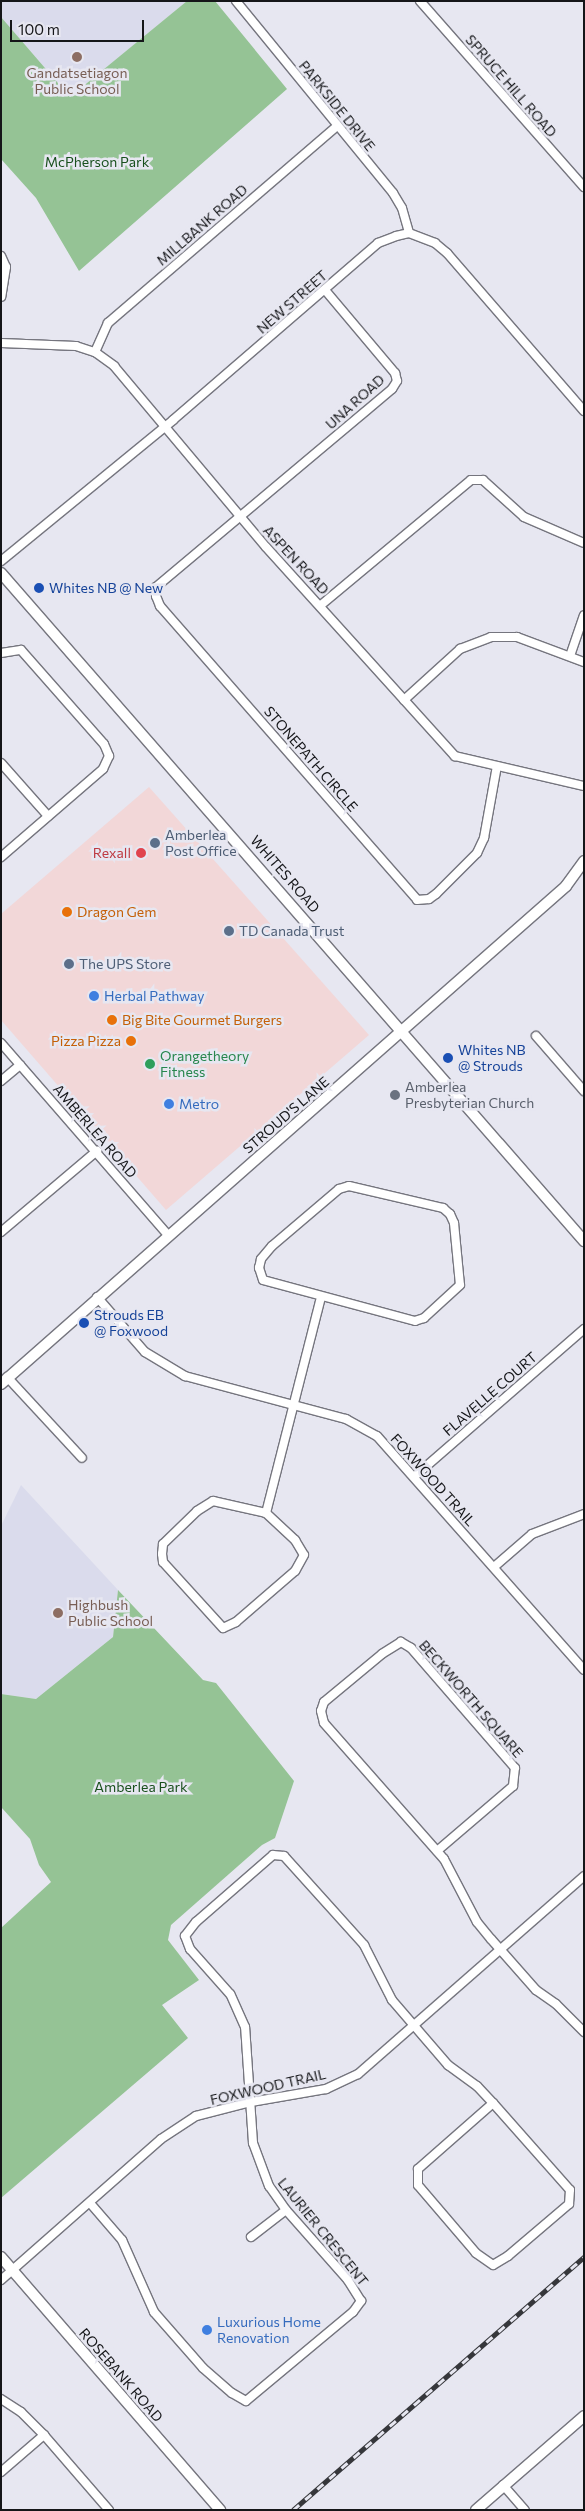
<!DOCTYPE html>
<style>
body{margin:0}
#map{position:relative;width:585px;height:2511px;overflow:hidden;background:#e7e7f1;font-family:Commissioner,sans-serif}
div>[style]{position:absolute}
[style*='--x']{left:calc(var(--x)*1px);top:calc(var(--y)*1px);width:calc(var(--w)*1px);rotate:calc(var(--a)*1deg)}
.commercial>*{inset:0;background:#f2d7d8}
.built>*{inset:0;background:#dadbec}
.green>*{inset:0;background:#95c395}
.roads{filter:drop-shadow(1px 0 #75757e) drop-shadow(-1px 0 #75757e) drop-shadow(0 1px #75757e) drop-shadow(0 -1px #75757e)}
.street>*{height:8px;margin:-4px;padding:0 4px;transform-origin:4px;border-radius:4px;background:#fff}
.secondary>*{height:10px;margin:-5px;padding:0 5px;transform-origin:5px;border-radius:5px;background:#fff}
.rail>*{height:4.5px;margin-top:-2.25px;transform-origin:0;background:repeating-linear-gradient(90deg,#e7e7f1 0 8px,#36373b 0 16px);box-sizing:border-box;border-block:1px solid #36373b}
.dots>*{width:14px;height:14px;translate:-50% -50%;box-sizing:border-box;border:2px solid #e7e7f1;border-radius:50%}
span{translate:-50% -50%;white-space:nowrap;text-align:center;line-height:1.15;-webkit-text-stroke:5px #e7e7f1;paint-order:stroke}
.education-label{font-size:14px;color:#785e54}
.left{translate:0 -50%;text-align:left}
.street-label{font-size:14px;color:#151619}
.park-label{font-size:14px;color:#19501d}
.transit-label{font-size:14px;color:#164399}
.service-label{font-size:14px;color:#4e5e75}
.health-label{font-size:14px;color:#be3a42}
.right{translate:-100% -50%;text-align:right}
.food-label{font-size:14px;color:#c56008}
.shop-label{font-size:14px;color:#366cbe}
.leisure-label{font-size:14px;color:#27864d}
.worship-label{font-size:14px;color:#5b616d}
.frame{position:absolute;inset:0;border:2px solid #151619;pointer-events:none}
.scale{position:absolute;left:10px;top:20px;width:134px;height:22px;box-sizing:border-box;border:2px solid #151619;border-top:0;padding-left:6px;font-size:15px;line-height:18px;white-space:nowrap;color:#151619;-webkit-text-stroke:4px #e7e7f1;paint-order:stroke}
</style>
<div id="map">
<div class="commercial">
<div style="clip-path:polygon(149px 787px,369px 1035px,166px 1210px,1px 1020px,1px 914px)"></div>
</div>
<div class="built">
<div style="clip-path:polygon(1px 1px,187px 1px,70px 97px,1px 17px)"></div>
<div style="clip-path:polygon(21px 1485px,118px 1590px,113px 1637px,36px 1699px,1px 1694px,1px 1526px)"></div>
</div>
<div class="green">
<div style="clip-path:polygon(187px 1px,215px 1px,287px 89px,79px 271px,36px 198px,1px 159px,1px 17px,70px 97px)"></div>
<div style="clip-path:polygon(118px 1590px,203px 1680px,216px 1683px,294px 1781px,275px 1838px,262px 1845px,171px 1925px,168px 1940px,199px 1980px,162px 2005px,188px 2038px,1px 2198px,1px 1928px,51px 1882px,39px 1865px,30px 1839px,1px 1807px,1px 1694px,36px 1699px,113px 1637px)"></div>
</div>
<div class="roads">
<div class="street">
<div style="--x:236;--y:1;--w:248;--a:50.7"></div>
<div style="--x:393;--y:193;--w:17;--a:59"></div>
<div style="--x:402;--y:208;--w:26;--a:74"></div>
<div style="--x:420;--y:1;--w:248;--a:48.6"></div>
<div style="--x:1;--y:256;--w:12;--a:66"></div>
<div style="--x:6;--y:267;--w:30;--a:99"></div>
<div style="--x:325;--y:290;--w:109;--a:49.9"></div>
<div style="--x:395;--y:373;--w:8;--a:76"></div>
<div style="--x:397;--y:381;--w:9;--a:122"></div>
<div style="--x:392;--y:389;--w:308;--a:140"></div>
<div style="--x:156;--y:587;--w:9;--a:90"></div>
<div style="--x:156;--y:596;--w:11;--a:68"></div>
<div style="--x:160;--y:606;--w:390;--a:48.8"></div>
<div style="--x:417;--y:900;--w:12;--a:-5"></div>
<div style="--x:429;--y:899;--w:9;--a:-36"></div>
<div style="--x:436;--y:894;--w:58;--a:-45"></div>
<div style="--x:477;--y:853;--w:17;--a:-65"></div>
<div style="--x:484;--y:838;--w:73;--a:-79.8"></div>
<div style="--x:1;--y:343;--w:75;--a:2.3"></div>
<div style="--x:76;--y:346;--w:20;--a:18"></div>
<div style="--x:95;--y:352;--w:24;--a:36"></div>
<div style="--x:114;--y:366;--w:236;--a:50"></div>
<div style="--x:266;--y:547;--w:282;--a:47.9"></div>
<div style="--x:455;--y:756;--w:132;--a:13.1"></div>
<div style="--x:95;--y:352;--w:32;--a:-66"></div>
<div style="--x:108;--y:323;--w:302;--a:-40.7"></div>
<div style="--x:1;--y:561;--w:222;--a:-39.3"></div>
<div style="--x:173;--y:420;--w:271;--a:-40.8"></div>
<div style="--x:378;--y:243;--w:19;--a:-21"></div>
<div style="--x:396;--y:236;--w:13;--a:-13"></div>
<div style="--x:409;--y:233;--w:28;--a:21"></div>
<div style="--x:435;--y:243;--w:16;--a:40"></div>
<div style="--x:447;--y:253;--w:209;--a:49.1"></div>
<div style="--x:321;--y:605;--w:195;--a:-39.8"></div>
<div style="--x:471;--y:480;--w:12;--a:0"></div>
<div style="--x:483;--y:480;--w:55;--a:42.1"></div>
<div style="--x:524;--y:517;--w:65;--a:23.4"></div>
<div style="--x:1;--y:653;--w:20;--a:-9"></div>
<div style="--x:21;--y:650;--w:125;--a:48.6"></div>
<div style="--x:104;--y:744;--w:13;--a:67"></div>
<div style="--x:109;--y:756;--w:14;--a:115"></div>
<div style="--x:103;--y:769;--w:135;--a:139.2"></div>
<div style="--x:570;--y:656;--w:43;--a:-71.1"></div>
<div style="--x:404;--y:700;--w:76;--a:-42.3"></div>
<div style="--x:460;--y:649;--w:33;--a:-21"></div>
<div style="--x:491;--y:637;--w:26;--a:0"></div>
<div style="--x:517;--y:637;--w:72;--a:20.5"></div>
<div style="--x:1;--y:763;--w:71;--a:48.4"></div>
<div style="--x:536;--y:1036;--w:73;--a:48.9"></div>
<div style="--x:1;--y:1043;--w:256;--a:49"></div>
<div style="--x:1;--y:1081;--w:25;--a:-40"></div>
<div style="--x:349;--y:1186;--w:97;--a:13.2"></div>
<div style="--x:443;--y:1208;--w:9;--a:41"></div>
<div style="--x:450;--y:1214;--w:10;--a:66"></div>
<div style="--x:454;--y:1223;--w:62;--a:84.5"></div>
<div style="--x:460;--y:1285;--w:49;--a:137.5"></div>
<div style="--x:424;--y:1318;--w:9;--a:162"></div>
<div style="--x:415;--y:1321;--w:157;--a:-164.9"></div>
<div style="--x:263;--y:1280;--w:13;--a:-108"></div>
<div style="--x:259;--y:1268;--w:9;--a:-77"></div>
<div style="--x:261;--y:1259;--w:17;--a:-50"></div>
<div style="--x:272;--y:1246;--w:88;--a:-40.4"></div>
<div style="--x:339;--y:1189;--w:10;--a:-17"></div>
<div style="--x:1;--y:1232;--w:126;--a:-40.2"></div>
<div style="--x:97;--y:1297;--w:73;--a:48.9"></div>
<div style="--x:145;--y:1352;--w:47;--a:31"></div>
<div style="--x:185;--y:1376;--w:167;--a:15"></div>
<div style="--x:346;--y:1419;--w:35;--a:29"></div>
<div style="--x:377;--y:1436;--w:312;--a:48.5"></div>
<div style="--x:7;--y:1377;--w:110;--a:47.2"></div>
<div style="--x:415;--y:1476;--w:224;--a:-41"></div>
<div style="--x:213;--y:1501;--w:54;--a:12.8"></div>
<div style="--x:266;--y:1513;--w:40;--a:43"></div>
<div style="--x:295;--y:1540;--w:17;--a:59"></div>
<div style="--x:304;--y:1555;--w:18;--a:119"></div>
<div style="--x:295;--y:1571;--w:78;--a:139.2"></div>
<div style="--x:236;--y:1622;--w:14;--a:155"></div>
<div style="--x:223;--y:1628;--w:89;--a:-132.3"></div>
<div style="--x:163;--y:1562;--w:8;--a:-97"></div>
<div style="--x:162;--y:1554;--w:10;--a:-84"></div>
<div style="--x:163;--y:1544;--w:47;--a:-44.1"></div>
<div style="--x:197;--y:1511;--w:19;--a:-32"></div>
<div style="--x:266;--y:1513;--w:223;--a:-75.7"></div>
<div style="--x:494;--y:1567;--w:50;--a:-41"></div>
<div style="--x:532;--y:1534;--w:56;--a:-21"></div>
<div style="--x:437;--y:1851;--w:100;--a:-40.5"></div>
<div style="--x:513;--y:1786;--w:18;--a:-84"></div>
<div style="--x:515;--y:1768;--w:159;--a:-130.9"></div>
<div style="--x:411;--y:1648;--w:12;--a:-149"></div>
<div style="--x:401;--y:1642;--w:22;--a:148"></div>
<div style="--x:382;--y:1654;--w:75;--a:140.4"></div>
<div style="--x:324;--y:1702;--w:9;--a:108"></div>
<div style="--x:321;--y:1711;--w:12;--a:76"></div>
<div style="--x:324;--y:1723;--w:181;--a:48.6"></div>
<div style="--x:444;--y:1859;--w:71;--a:62.4"></div>
<div style="--x:477;--y:1922;--w:22;--a:51"></div>
<div style="--x:491;--y:1939;--w:68;--a:48.6"></div>
<div style="--x:536;--y:1990;--w:24;--a:35"></div>
<div style="--x:556;--y:2004;--w:40;--a:45"></div>
<div style="--x:493;--y:2103;--w:116;--a:48.5"></div>
<div style="--x:570;--y:2190;--w:14;--a:94"></div>
<div style="--x:569;--y:2204;--w:80;--a:139.6"></div>
<div style="--x:508;--y:2256;--w:17;--a:149"></div>
<div style="--x:493;--y:2265;--w:21;--a:-145"></div>
<div style="--x:476;--y:2253;--w:89;--a:-130.5"></div>
<div style="--x:418;--y:2185;--w:16;--a:-90"></div>
<div style="--x:418;--y:2169;--w:100;--a:-41.3"></div>
<div style="--x:90;--y:2203;--w:49;--a:49.1"></div>
<div style="--x:122;--y:2240;--w:79;--a:66"></div>
<div style="--x:154;--y:2312;--w:74;--a:48.8"></div>
<div style="--x:203;--y:2368;--w:38;--a:41"></div>
<div style="--x:232;--y:2393;--w:16;--a:30"></div>
<div style="--x:246;--y:2401;--w:139;--a:-39.8"></div>
<div style="--x:353;--y:2312;--w:14;--a:-54"></div>
<div style="--x:361;--y:2301;--w:25;--a:-122"></div>
<div style="--x:348;--y:2280;--w:94;--a:-131.5"></div>
<div style="--x:286;--y:2210;--w:29;--a:-125"></div>
<div style="--x:269;--y:2186;--w:46;--a:-110.4"></div>
<div style="--x:253;--y:2143;--w:116;--a:-93.9"></div>
<div style="--x:245;--y:2027;--w:36;--a:-114"></div>
<div style="--x:230;--y:1994;--w:60;--a:-131.6"></div>
<div style="--x:190;--y:1949;--w:14;--a:-111"></div>
<div style="--x:185;--y:1936;--w:18;--a:-52"></div>
<div style="--x:196;--y:1922;--w:102;--a:-41"></div>
<div style="--x:273;--y:1855;--w:11;--a:5"></div>
<div style="--x:284;--y:1856;--w:120;--a:48"></div>
<div style="--x:364;--y:1945;--w:62;--a:63"></div>
<div style="--x:392;--y:2000;--w:86;--a:49.3"></div>
<div style="--x:448;--y:2065;--w:36;--a:36"></div>
<div style="--x:477;--y:2086;--w:23;--a:47"></div>
<div style="--x:251;--y:2237;--w:44;--a:-37.6"></div>
<div style="--x:1;--y:2280;--w:213;--a:-41.4"></div>
<div style="--x:161;--y:2139;--w:42;--a:-33.3"></div>
<div style="--x:196;--y:2116;--w:57;--a:-14.3"></div>
<div style="--x:251;--y:2102;--w:76;--a:-9.8"></div>
<div style="--x:326;--y:2089;--w:35;--a:-25"></div>
<div style="--x:358;--y:2074;--w:300;--a:-41.2"></div>
<div style="--x:1;--y:2399;--w:24;--a:33"></div>
<div style="--x:21;--y:2412;--w:33;--a:45"></div>
<div style="--x:44;--y:2435;--w:99;--a:49.1"></div>
<div style="--x:1;--y:2472;--w:57;--a:-40.7"></div>
<div style="--x:503;--y:2485;--w:33;--a:49"></div>
</div>
<div class="secondary">
<div style="--x:1;--y:573;--w:887;--a:48.89"></div>
<div style="--x:1;--y:1384;--w:753;--a:-41.39"></div>
<div style="--x:566;--y:886;--w:31;--a:-54"></div>
<div style="--x:1;--y:2257;--w:335;--a:49.1"></div>
<div style="--x:476;--y:2510;--w:143;--a:-41"></div>
</div>
</div>
<div class="rail">
<div style="--x:293;--y:2510;--w:386;--a:-41"></div>
</div>
<div class="dots">
<div style="left:77px;top:57px;background:#8d6e63"></div>
<div style="left:39px;top:588px;background:#1a4fb4"></div>
<div style="left:155px;top:843px;background:#5c6f8a"></div>
<div style="left:141px;top:853px;background:#e0444e"></div>
<div style="left:67px;top:912px;background:#e8710a"></div>
<div style="left:229px;top:931px;background:#5c6f8a"></div>
<div style="left:69px;top:964px;background:#5c6f8a"></div>
<div style="left:94px;top:996px;background:#3f7fe0"></div>
<div style="left:112px;top:1020px;background:#e8710a"></div>
<div style="left:131px;top:1041px;background:#e8710a"></div>
<div style="left:448px;top:1058px;background:#1a4fb4"></div>
<div style="left:150px;top:1064px;background:#2e9e5b"></div>
<div style="left:395px;top:1095px;background:#6b7280"></div>
<div style="left:169px;top:1104px;background:#3f7fe0"></div>
<div style="left:84px;top:1323px;background:#1a4fb4"></div>
<div style="left:58px;top:1613px;background:#8d6e63"></div>
<div style="left:207px;top:2330px;background:#3f7fe0"></div>
</div>
<div class="education-label">
<span style="left:77px;top:81px">Gandatsetiagon<br>Public School</span>
<span class="left" style="left:68px;top:1613px">Highbush<br>Public School</span>
</div>
<div class="street-label">
<span style="left:511px;top:86px;rotate:49deg">SPRUCE HILL ROAD</span>
<span style="left:337px;top:106px;rotate:51deg">PARKSIDE DRIVE</span>
<span style="left:202px;top:225px;rotate:-41deg">MILLBANK ROAD</span>
<span style="left:292px;top:302px;rotate:-41deg">NEW STREET</span>
<span style="left:355px;top:402px;rotate:-42deg">UNA ROAD</span>
<span style="left:296px;top:560px;rotate:47deg">ASPEN ROAD</span>
<span style="left:311px;top:759px;rotate:49deg">STONEPATH CIRCLE</span>
<span style="left:285px;top:874px;rotate:49deg">WHITES ROAD</span>
<span style="left:286px;top:1115px;rotate:-41deg">STROUD'S LANE</span>
<span style="left:95px;top:1131px;rotate:49deg">AMBERLEA ROAD</span>
<span style="left:490px;top:1394px;rotate:-41deg">FLAVELLE COURT</span>
<span style="left:433px;top:1480px;rotate:48deg">FOXWOOD TRAIL</span>
<span style="left:471px;top:1699px;rotate:49deg">BECKWORTH SQUARE</span>
<span style="left:268px;top:2087px;rotate:-13deg">FOXWOOD TRAIL</span>
<span style="left:323px;top:2232px;rotate:51deg">LAURIER CRESCENT</span>
<span style="left:121px;top:2375px;rotate:49deg">ROSEBANK ROAD</span>
</div>
<div class="park-label">
<span style="left:97px;top:162px">McPherson Park</span>
<span style="left:141px;top:1787px">Amberlea Park</span>
</div>
<div class="transit-label">
<span class="left" style="left:49px;top:588px">Whites NB @ New</span>
<span class="left" style="left:458px;top:1058px">Whites NB<br>@ Strouds</span>
<span class="left" style="left:94px;top:1323px">Strouds EB<br>@ Foxwood</span>
</div>
<div class="service-label">
<span class="left" style="left:165px;top:843px">Amberlea<br>Post Office</span>
<span class="left" style="left:239px;top:931px">TD Canada Trust</span>
<span class="left" style="left:79px;top:964px">The UPS Store</span>
</div>
<div class="health-label">
<span class="right" style="left:131px;top:853px">Rexall</span>
</div>
<div class="food-label">
<span class="left" style="left:77px;top:912px">Dragon Gem</span>
<span class="left" style="left:122px;top:1020px">Big Bite Gourmet Burgers</span>
<span class="right" style="left:121px;top:1041px">Pizza Pizza</span>
</div>
<div class="shop-label">
<span class="left" style="left:104px;top:996px">Herbal Pathway</span>
<span class="left" style="left:179px;top:1104px">Metro</span>
<span class="left" style="left:217px;top:2330px">Luxurious Home<br>Renovation</span>
</div>
<div class="leisure-label">
<span class="left" style="left:160px;top:1064px">Orangetheory<br>Fitness</span>
</div>
<div class="worship-label">
<span class="left" style="left:405px;top:1095px">Amberlea<br>Presbyterian Church</span>
</div>
<div class="frame"></div>
<div class="scale">100 m</div>
</div>
